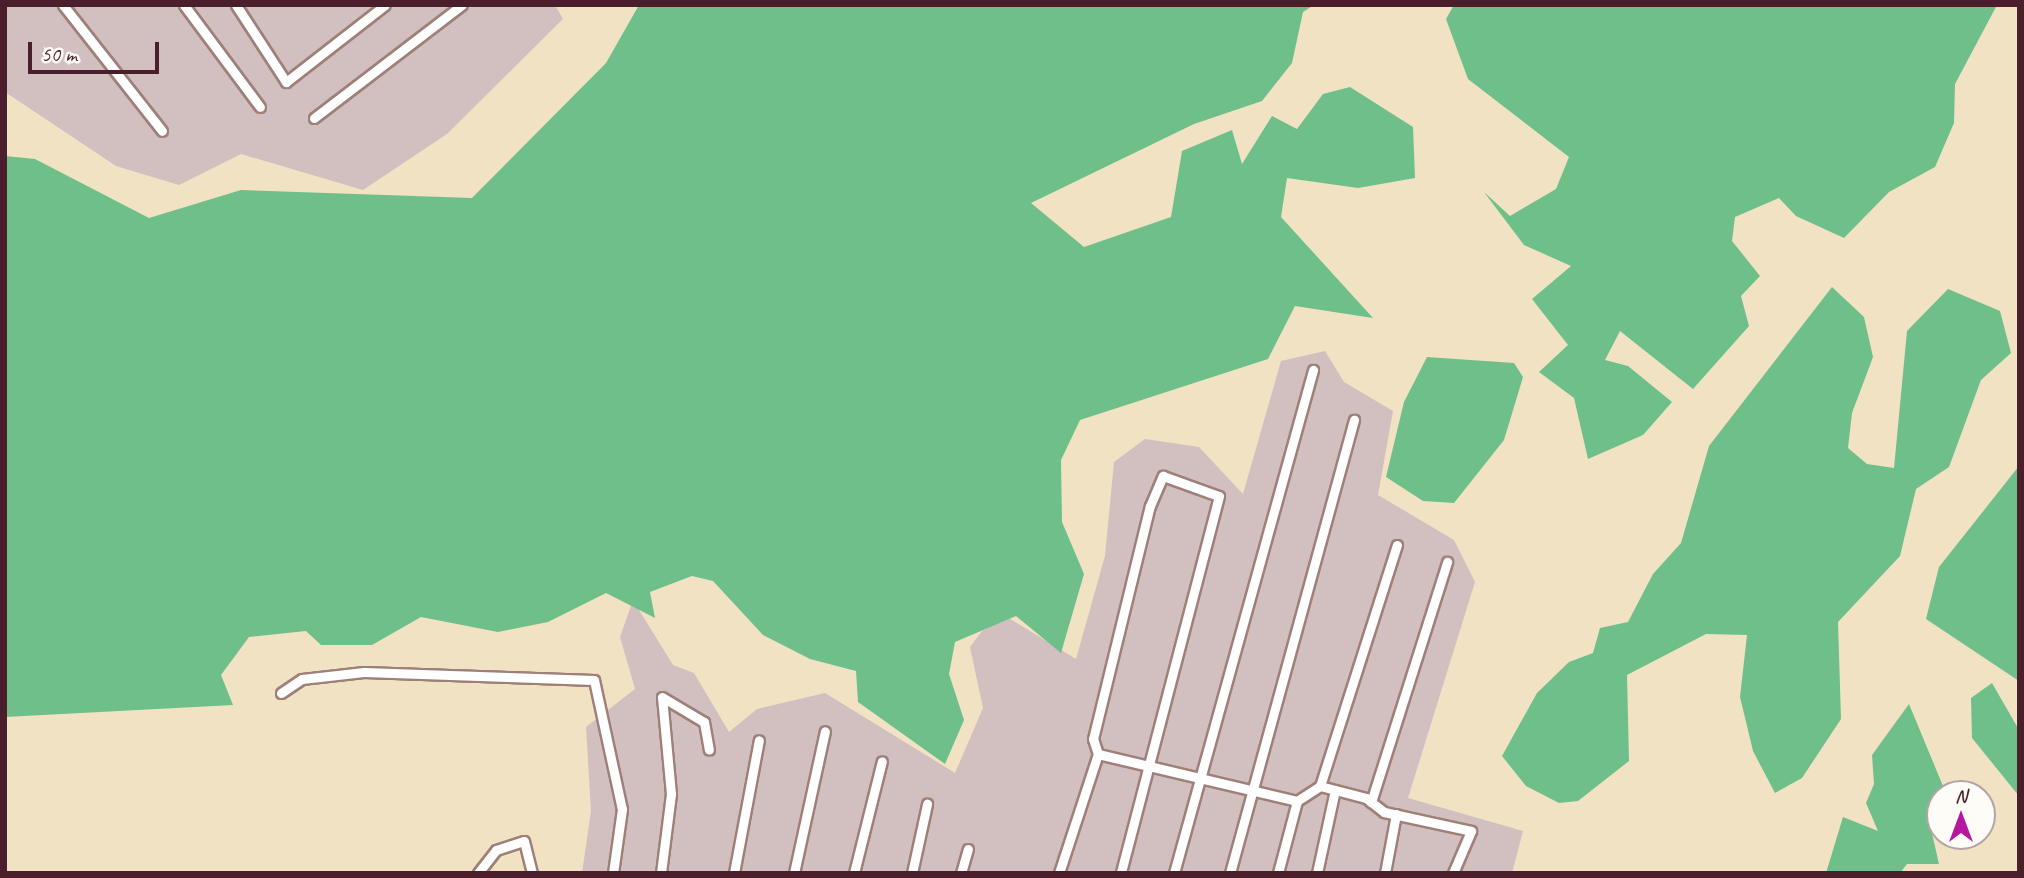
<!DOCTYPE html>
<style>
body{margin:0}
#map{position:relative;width:2024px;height:878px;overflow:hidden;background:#f1e2c4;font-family:Caveat,sans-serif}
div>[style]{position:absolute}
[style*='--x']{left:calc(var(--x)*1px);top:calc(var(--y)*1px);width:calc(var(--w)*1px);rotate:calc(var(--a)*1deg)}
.industrial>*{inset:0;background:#d2bfbf}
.forest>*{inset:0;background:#6ebf8a}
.roads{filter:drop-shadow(2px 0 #9e8078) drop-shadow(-2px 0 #9e8078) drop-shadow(0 2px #9e8078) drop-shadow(0 -2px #9e8078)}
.lane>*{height:9px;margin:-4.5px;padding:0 4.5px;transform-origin:4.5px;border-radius:4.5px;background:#fff}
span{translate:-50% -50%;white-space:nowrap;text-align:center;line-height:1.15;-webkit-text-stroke:7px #fdfcf7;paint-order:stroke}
.frame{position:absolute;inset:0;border:7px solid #4a1f2b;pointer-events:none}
.north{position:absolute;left:1926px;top:780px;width:70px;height:70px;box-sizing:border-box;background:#fdfcf7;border:2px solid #b5a4a5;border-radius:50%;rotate:0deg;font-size:19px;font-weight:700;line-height:28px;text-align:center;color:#4a1f2b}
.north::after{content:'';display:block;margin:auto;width:24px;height:32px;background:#b5179e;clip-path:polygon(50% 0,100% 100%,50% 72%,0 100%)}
.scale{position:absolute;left:28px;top:42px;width:131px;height:32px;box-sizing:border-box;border:4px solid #4a1f2b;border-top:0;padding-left:9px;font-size:21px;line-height:24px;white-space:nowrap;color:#4a1f2b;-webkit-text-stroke:5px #fdfcf7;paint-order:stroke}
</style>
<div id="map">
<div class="industrial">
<div style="clip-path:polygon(5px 5px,555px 5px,563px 19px,447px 134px,363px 190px,241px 154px,179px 185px,116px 166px,5px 92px)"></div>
<div style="clip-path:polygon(1325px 351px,1344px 382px,1393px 411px,1378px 495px,1454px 540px,1475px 582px,1408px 798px,1523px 831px,1512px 873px,582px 873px,591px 811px,586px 727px,635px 689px,620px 637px,633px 600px,673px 665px,694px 673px,729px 732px,757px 709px,825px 693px,955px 773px,983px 708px,970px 647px,982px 631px,1007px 617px,1076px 659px,1105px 556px,1114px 462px,1145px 439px,1199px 447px,1243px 494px,1281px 361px)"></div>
</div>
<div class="forest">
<div style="clip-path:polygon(639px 5px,1314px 5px,1303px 12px,1292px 63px,1262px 101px,1194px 124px,1031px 203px,1084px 247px,1171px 217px,1182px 151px,1232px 130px,1242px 164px,1272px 116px,1297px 129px,1323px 94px,1350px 87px,1413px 127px,1415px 178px,1358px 188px,1287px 178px,1281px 217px,1373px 318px,1295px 306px,1268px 359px,1080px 420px,1061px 460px,1062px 522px,1084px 574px,1061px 653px,1016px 616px,955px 642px,949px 674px,964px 720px,945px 764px,858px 702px,856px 671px,810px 659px,763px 635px,713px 581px,692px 576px,650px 592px,655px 618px,606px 593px,548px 622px,498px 632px,421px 617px,372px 645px,321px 645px,306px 631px,249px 637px,221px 675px,233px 705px,5px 717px,5px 156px,35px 159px,149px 218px,241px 190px,472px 198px,606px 63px)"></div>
<div style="clip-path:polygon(1454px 5px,1997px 5px,1955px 84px,1954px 123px,1935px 167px,1889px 192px,1844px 238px,1796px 216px,1779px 198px,1735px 217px,1732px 241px,1760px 276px,1741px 296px,1749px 326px,1693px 389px,1620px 331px,1605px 360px,1628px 366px,1672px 402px,1643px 435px,1588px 459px,1574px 398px,1539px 372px,1568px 345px,1532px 299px,1571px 266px,1524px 245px,1484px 192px,1510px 216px,1556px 189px,1569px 157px,1468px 79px,1446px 19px)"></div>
<div style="clip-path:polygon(1832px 287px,1864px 317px,1873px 357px,1852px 413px,1848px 448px,1867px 464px,1894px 468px,1907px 331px,1948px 289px,2000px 311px,2011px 353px,1981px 380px,1949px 467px,1916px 489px,1900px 556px,1838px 622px,1841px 719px,1802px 778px,1775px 793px,1753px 751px,1740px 697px,1747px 635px,1706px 634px,1627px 675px,1629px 761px,1578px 801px,1559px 803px,1526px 786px,1502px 756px,1537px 693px,1569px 662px,1593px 653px,1600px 628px,1628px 622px,1653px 574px,1681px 543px,1709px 446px)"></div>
<div style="clip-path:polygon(1427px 357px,1514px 363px,1523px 377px,1504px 440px,1454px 503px,1423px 501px,1386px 477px,1404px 402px)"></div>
<div style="clip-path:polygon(2019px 466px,2019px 681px,1926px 619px,1939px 567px)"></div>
<div style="clip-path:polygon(1992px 683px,2019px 730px,2019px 796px,1972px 738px,1971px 698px)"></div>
<div style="clip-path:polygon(1909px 704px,1943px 786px,1929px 820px,1939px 864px,1907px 864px,1900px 873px,1826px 873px,1843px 817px,1878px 831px,1866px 803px,1874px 784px,1872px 755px)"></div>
</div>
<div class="roads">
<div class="lane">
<div style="--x:63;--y:5;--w:160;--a:51.8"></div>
<div style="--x:184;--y:5;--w:127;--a:53.3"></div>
<div style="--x:236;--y:5;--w:92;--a:57"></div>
<div style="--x:286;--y:82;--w:125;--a:-37.9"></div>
<div style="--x:314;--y:118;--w:186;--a:-37.4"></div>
<div style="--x:281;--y:693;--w:25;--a:-34"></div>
<div style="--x:302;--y:679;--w:62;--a:-6.4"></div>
<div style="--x:364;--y:672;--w:230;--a:2"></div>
<div style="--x:594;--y:680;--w:132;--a:77.8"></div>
<div style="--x:622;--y:809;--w:65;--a:98"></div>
<div style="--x:1098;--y:754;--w:204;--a:13.3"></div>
<div style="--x:1320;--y:786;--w:48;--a:14.6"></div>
<div style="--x:1366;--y:798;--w:23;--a:38"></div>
<div style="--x:1384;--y:812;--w:89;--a:12.3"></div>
<div style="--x:1471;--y:831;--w:46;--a:113.2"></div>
<div style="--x:1371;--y:802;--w:252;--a:-72.4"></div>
<div style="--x:478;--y:873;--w:29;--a:-52"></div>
<div style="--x:496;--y:850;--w:29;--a:-18"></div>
<div style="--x:524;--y:841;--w:33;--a:76"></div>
<div style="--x:661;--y:873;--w:80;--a:-82.8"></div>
<div style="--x:671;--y:794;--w:97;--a:-95.3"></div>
<div style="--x:662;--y:697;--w:49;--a:30.8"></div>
<div style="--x:704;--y:722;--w:28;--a:80"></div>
<div style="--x:734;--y:873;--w:135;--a:-79.4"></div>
<div style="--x:794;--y:873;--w:145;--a:-77.7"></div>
<div style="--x:854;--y:873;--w:115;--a:-76"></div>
<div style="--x:912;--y:873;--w:71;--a:-77.7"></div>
<div style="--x:961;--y:873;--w:25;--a:-74"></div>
<div style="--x:1059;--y:873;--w:125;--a:-71.9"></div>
<div style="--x:1098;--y:754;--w:16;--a:-108"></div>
<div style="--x:1093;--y:739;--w:240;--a:-76.3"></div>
<div style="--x:1150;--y:506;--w:33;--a:-67"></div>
<div style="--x:1163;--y:476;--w:59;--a:19.7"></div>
<div style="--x:1219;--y:496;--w:390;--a:104.6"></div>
<div style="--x:1174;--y:873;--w:522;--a:-74.55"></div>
<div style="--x:1230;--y:873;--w:470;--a:-74.7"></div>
<div style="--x:1278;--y:873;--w:74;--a:-75.2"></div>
<div style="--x:1297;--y:801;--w:27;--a:-33"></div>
<div style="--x:1320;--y:786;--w:253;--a:-72.3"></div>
<div style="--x:1317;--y:873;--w:85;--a:-77.8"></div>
<div style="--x:1385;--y:873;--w:60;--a:-79.4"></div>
</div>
</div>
<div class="frame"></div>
<div class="north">N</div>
<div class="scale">50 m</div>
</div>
